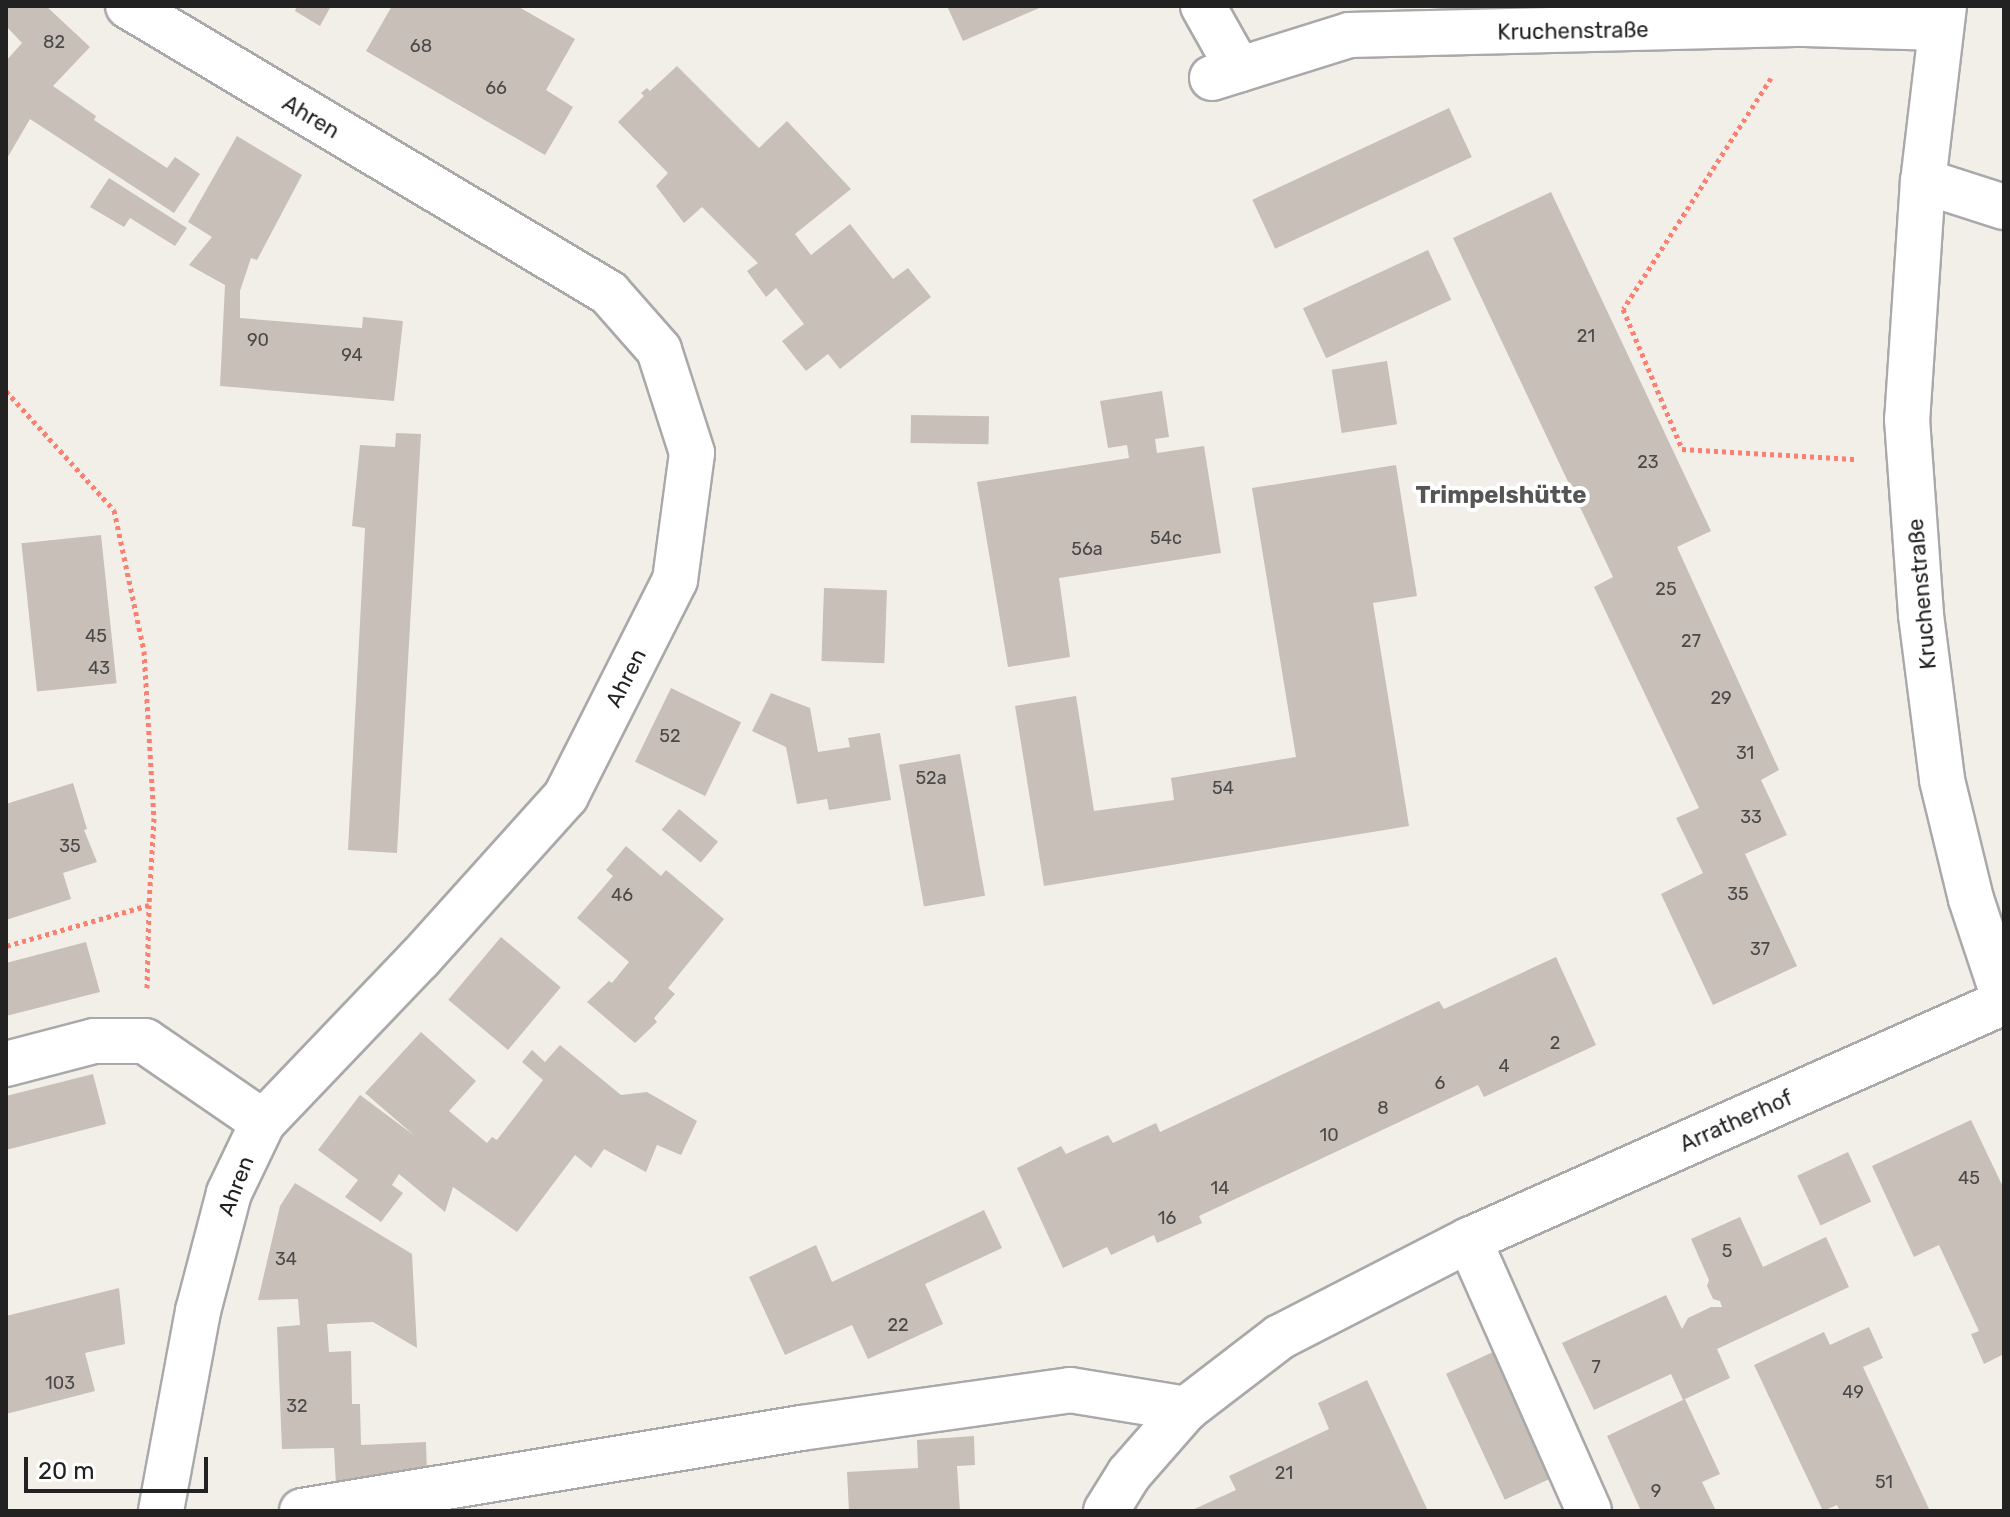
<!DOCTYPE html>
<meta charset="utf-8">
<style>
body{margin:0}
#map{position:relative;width:2010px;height:1517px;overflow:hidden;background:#f2efe9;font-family:Rubik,sans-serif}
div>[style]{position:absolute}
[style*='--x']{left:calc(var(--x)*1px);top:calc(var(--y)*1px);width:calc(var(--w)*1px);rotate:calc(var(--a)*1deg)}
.building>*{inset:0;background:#c7bfb8;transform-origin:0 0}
.path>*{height:5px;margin-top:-2.5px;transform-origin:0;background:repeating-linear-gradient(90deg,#fa8072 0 4px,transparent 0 8px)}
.roads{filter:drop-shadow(2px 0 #a9a9a9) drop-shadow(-2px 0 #a9a9a9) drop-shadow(0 2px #a9a9a9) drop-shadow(0 -2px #a9a9a9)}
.minor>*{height:44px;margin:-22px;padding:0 22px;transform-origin:22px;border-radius:22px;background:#fff}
span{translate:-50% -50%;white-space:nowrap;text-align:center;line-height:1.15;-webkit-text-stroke:8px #fff;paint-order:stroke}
.number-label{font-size:18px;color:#4b4948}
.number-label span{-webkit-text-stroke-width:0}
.street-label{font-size:22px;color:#222}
.neighbourhood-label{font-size:24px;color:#555;font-weight:700}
.frame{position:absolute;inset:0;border:8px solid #222;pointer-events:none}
.scale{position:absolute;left:24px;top:1457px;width:184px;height:36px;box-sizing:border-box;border:4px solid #222;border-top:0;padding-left:10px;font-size:24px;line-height:28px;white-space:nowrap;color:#222;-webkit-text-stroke:6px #fff;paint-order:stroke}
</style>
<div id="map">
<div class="building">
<div style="clip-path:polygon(6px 6px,46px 6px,90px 47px,53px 86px,96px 116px,94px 120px,167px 168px,175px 157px,200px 174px,174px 213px,30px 119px,6px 160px,6px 61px,22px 43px,6px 26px)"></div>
<div style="clip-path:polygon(297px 6px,331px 6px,320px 26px,295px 11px)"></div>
<div style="clip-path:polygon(392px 6px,517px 6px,575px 39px,546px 90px,573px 107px,545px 155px,366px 51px)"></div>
<div style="clip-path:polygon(947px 6px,1044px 6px,963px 41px)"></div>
<div style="clip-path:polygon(677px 66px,759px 148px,787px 121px,851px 189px,795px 234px,811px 255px,850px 224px,893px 279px,908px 268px,931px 297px,840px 369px,828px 354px,806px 371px,782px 341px,804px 324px,776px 288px,766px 297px,747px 271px,758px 263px,702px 207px,684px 223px,656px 186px,668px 173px,618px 122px,644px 96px,641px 93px,647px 88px,650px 91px)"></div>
<div style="left:1449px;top:108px;width:54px;height:217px;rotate:65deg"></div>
<div style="clip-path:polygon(237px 136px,302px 175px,257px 260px,251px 258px,240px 291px,240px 318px,362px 328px,363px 317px,403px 321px,394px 401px,220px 386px,225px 285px,189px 265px,212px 237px,188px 222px)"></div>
<div style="clip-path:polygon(109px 178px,187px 228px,175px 246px,130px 218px,124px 227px,90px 207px)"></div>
<div style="clip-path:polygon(1551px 192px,1711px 531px,1677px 547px,1779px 770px,1761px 780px,1787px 835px,1745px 854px,1797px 966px,1713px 1005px,1661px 894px,1703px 873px,1676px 818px,1699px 808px,1594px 587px,1613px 577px,1453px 238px)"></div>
<div style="left:1428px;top:250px;width:55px;height:138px;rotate:65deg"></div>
<div style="left:1387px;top:361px;width:64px;height:56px;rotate:81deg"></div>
<div style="clip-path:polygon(1162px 391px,1169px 437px,1155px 439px,1157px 453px,1204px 446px,1221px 553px,1059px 578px,1070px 657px,1008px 667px,977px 482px,1129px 458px,1127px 445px,1108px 448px,1100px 401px)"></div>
<div style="left:911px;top:415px;width:78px;height:28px;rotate:1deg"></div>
<div style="clip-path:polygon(396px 433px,421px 434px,397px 853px,348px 850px,365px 528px,352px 526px,360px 445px,395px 447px)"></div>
<div style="clip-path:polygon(1396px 465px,1417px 596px,1373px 603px,1409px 826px,1044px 886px,1015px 706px,1076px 696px,1094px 811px,1174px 800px,1171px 778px,1296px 757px,1252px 488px)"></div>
<div style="left:101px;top:535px;width:149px;height:80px;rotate:84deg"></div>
<div style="left:824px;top:588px;width:63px;height:73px;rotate:2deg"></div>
<div style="left:671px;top:688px;width:78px;height:82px;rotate:26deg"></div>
<div style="clip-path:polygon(771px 693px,810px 708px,818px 752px,850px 747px,848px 738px,880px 733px,891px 800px,829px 810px,827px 799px,797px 804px,786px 747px,752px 731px)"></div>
<div style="left:960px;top:754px;width:144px;height:62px;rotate:80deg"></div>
<div style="clip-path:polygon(73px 783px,87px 829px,84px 830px,97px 862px,63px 873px,71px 899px,6px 920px,6px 804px)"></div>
<div style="left:679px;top:809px;width:51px;height:27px;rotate:40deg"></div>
<div style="clip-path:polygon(626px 846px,661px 876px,666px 870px,724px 919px,668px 988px,675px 994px,654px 1018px,657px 1022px,635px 1043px,587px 1002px,609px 981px,612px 983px,629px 962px,577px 918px,613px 876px,606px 870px)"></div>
<div style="left:501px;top:937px;width:78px;height:82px;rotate:40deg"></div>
<div style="clip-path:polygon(86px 942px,100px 992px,6px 1016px,6px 963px)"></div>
<div style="clip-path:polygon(1556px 957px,1596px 1045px,1484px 1097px,1478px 1085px,1199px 1216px,1202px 1223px,1157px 1243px,1154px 1235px,1111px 1255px,1107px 1247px,1063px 1268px,1017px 1168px,1061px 1146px,1066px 1154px,1108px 1135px,1113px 1143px,1156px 1123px,1160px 1132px,1439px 1001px,1444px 1009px)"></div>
<div style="clip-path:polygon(421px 1032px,476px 1081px,449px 1111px,487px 1143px,492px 1137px,497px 1140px,543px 1080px,522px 1062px,532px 1050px,545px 1062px,560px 1045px,621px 1095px,647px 1092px,697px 1121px,681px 1155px,657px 1145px,646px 1172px,604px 1149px,591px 1168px,575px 1155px,517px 1232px,453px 1187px,445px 1212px,399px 1174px,392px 1185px,403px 1193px,381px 1222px,345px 1197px,358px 1180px,318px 1150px,360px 1095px,415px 1136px,365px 1093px)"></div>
<div style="clip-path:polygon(93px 1074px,106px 1124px,6px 1150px,6px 1096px)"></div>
<div style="clip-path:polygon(1971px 1120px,2004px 1189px,2004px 1354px,1984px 1364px,1971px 1334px,1979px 1331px,1939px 1245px,1914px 1257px,1872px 1166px)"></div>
<div style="left:1848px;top:1152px;width:55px;height:56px;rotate:65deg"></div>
<div style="clip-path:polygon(295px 1183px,412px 1254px,417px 1348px,373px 1322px,327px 1324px,329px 1352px,351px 1351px,352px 1404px,360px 1404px,361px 1445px,426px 1442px,427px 1475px,336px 1485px,334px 1448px,282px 1449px,277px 1327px,300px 1325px,298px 1299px,258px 1300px,280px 1206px)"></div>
<div style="clip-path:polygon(984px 1210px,1002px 1248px,925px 1284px,943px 1324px,868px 1359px,852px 1325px,785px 1355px,749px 1277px,816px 1245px,832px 1282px)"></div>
<div style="clip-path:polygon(1740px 1217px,1763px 1267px,1826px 1237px,1849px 1287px,1717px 1349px,1730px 1378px,1683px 1400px,1671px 1374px,1594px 1410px,1562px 1343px,1666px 1295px,1682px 1329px,1688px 1318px,1711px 1307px,1722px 1307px,1720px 1301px,1713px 1299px,1707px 1286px,1709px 1280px,1691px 1239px)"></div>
<div style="clip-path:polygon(119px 1288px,125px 1344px,85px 1353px,95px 1391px,6px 1414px,6px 1316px)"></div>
<div style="clip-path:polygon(1869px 1327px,1883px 1358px,1863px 1367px,1930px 1511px,1840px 1511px,1837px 1505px,1823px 1511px,1754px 1365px,1824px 1332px,1830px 1345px)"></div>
<div style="left:1495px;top:1351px;width:139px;height:54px;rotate:65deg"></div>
<div style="clip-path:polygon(1367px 1380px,1428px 1511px,1190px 1511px,1236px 1490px,1229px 1476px,1329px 1429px,1318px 1403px)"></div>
<div style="clip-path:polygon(1685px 1399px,1720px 1474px,1702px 1482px,1716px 1511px,1641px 1511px,1607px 1436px)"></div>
<div style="clip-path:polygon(974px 1436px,975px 1465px,957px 1466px,960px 1511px,849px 1511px,847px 1472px,918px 1468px,917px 1440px)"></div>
</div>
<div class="path">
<div style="--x:1771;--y:78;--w:274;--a:122.6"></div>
<div style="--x:1623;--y:309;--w:152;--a:67.1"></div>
<div style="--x:1682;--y:449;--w:176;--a:3.3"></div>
<div style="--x:6;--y:391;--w:161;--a:47.8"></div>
<div style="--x:114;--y:510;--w:144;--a:78"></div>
<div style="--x:144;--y:651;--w:167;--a:86.6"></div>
<div style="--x:154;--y:818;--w:87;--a:93.3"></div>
<div style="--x:149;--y:905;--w:149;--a:164"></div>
<div style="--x:147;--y:988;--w:83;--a:-88.6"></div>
</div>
<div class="roads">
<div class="minor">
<div style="--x:128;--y:6;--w:560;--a:30.82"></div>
<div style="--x:609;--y:293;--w:76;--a:48.7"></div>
<div style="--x:659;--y:350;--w:108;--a:72.2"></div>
<div style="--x:692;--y:453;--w:128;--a:97.6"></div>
<div style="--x:675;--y:580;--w:242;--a:116.8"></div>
<div style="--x:566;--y:796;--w:219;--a:132"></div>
<div style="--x:419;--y:959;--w:226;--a:133.7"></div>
<div style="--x:263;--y:1122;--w:79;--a:115.6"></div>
<div style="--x:229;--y:1193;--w:122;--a:104.7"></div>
<div style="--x:198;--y:1311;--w:203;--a:100.5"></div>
<div style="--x:1203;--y:6;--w:73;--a:60.6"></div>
<div style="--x:1944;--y:6;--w:176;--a:96.8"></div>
<div style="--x:1923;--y:181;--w:239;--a:93.8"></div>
<div style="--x:1907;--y:419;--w:196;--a:85.9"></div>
<div style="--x:1921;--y:615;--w:166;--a:82.7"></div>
<div style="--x:1942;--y:780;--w:122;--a:76.3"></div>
<div style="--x:1971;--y:899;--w:104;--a:71.6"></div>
<div style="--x:1212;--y:78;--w:144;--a:-17.4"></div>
<div style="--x:1349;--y:35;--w:456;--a:-1.4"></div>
<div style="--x:1805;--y:24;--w:136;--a:1.7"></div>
<div style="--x:1923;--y:181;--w:85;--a:17.8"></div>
<div style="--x:6;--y:1064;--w:91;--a:-14.6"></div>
<div style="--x:94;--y:1041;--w:51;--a:0"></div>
<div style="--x:145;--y:1041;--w:143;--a:34.5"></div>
<div style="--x:1469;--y:1240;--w:296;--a:66.1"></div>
<div style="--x:302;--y:1511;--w:506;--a:-9.44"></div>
<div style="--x:801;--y:1428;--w:272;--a:-8"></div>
<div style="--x:1070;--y:1390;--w:118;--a:9.3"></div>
<div style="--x:1106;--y:1511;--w:44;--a:-58.1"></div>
<div style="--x:1129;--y:1474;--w:86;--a:-48.8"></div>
<div style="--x:1186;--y:1409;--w:118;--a:-37.5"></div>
<div style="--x:1280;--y:1337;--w:212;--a:-27.2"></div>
<div style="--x:1469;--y:1240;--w:586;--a:-23.98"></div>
</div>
</div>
<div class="number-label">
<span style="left:54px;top:42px">82</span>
<span style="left:421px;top:46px">68</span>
<span style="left:496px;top:88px">66</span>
<span style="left:1586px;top:336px">21</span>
<span style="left:258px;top:340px">90</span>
<span style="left:352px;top:355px">94</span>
<span style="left:1648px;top:462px">23</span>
<span style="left:1166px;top:538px">54c</span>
<span style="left:1087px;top:549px">56a</span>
<span style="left:1666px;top:589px">25</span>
<span style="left:96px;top:636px">45</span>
<span style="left:1691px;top:641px">27</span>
<span style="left:99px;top:668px">43</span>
<span style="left:1721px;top:698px">29</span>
<span style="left:670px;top:736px">52</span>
<span style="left:1745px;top:753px">31</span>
<span style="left:931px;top:778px">52a</span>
<span style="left:1223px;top:788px">54</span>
<span style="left:1751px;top:817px">33</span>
<span style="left:70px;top:846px">35</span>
<span style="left:1738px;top:894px">35</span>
<span style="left:622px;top:895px">46</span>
<span style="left:1760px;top:949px">37</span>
<span style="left:1555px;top:1043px">2</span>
<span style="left:1504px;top:1066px">4</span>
<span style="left:1440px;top:1083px">6</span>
<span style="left:1383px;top:1108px">8</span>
<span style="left:1329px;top:1135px">10</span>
<span style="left:1969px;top:1178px">45</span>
<span style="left:1220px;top:1188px">14</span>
<span style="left:1167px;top:1218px">16</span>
<span style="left:1727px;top:1251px">5</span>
<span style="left:286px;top:1259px">34</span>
<span style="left:898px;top:1325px">22</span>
<span style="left:1596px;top:1367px">7</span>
<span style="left:60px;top:1383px">103</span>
<span style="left:1853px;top:1392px">49</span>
<span style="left:297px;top:1406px">32</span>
<span style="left:1284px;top:1473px">21</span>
<span style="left:1884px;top:1482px">51</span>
<span style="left:1656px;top:1491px">9</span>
</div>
<div class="street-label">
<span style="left:1573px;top:31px;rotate:-1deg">Kruchenstraße</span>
<span style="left:311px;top:117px;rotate:31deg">Ahren</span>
<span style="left:1922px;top:594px;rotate:-95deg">Kruchenstraße</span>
<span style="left:626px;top:678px;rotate:-63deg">Ahren</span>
<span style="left:1736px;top:1121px;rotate:-24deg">Arratherhof</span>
<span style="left:236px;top:1186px;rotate:-69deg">Ahren</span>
</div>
<div class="neighbourhood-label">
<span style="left:1501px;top:496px">Trimpelshütte</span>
</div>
<div class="frame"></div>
<div class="scale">20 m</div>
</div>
